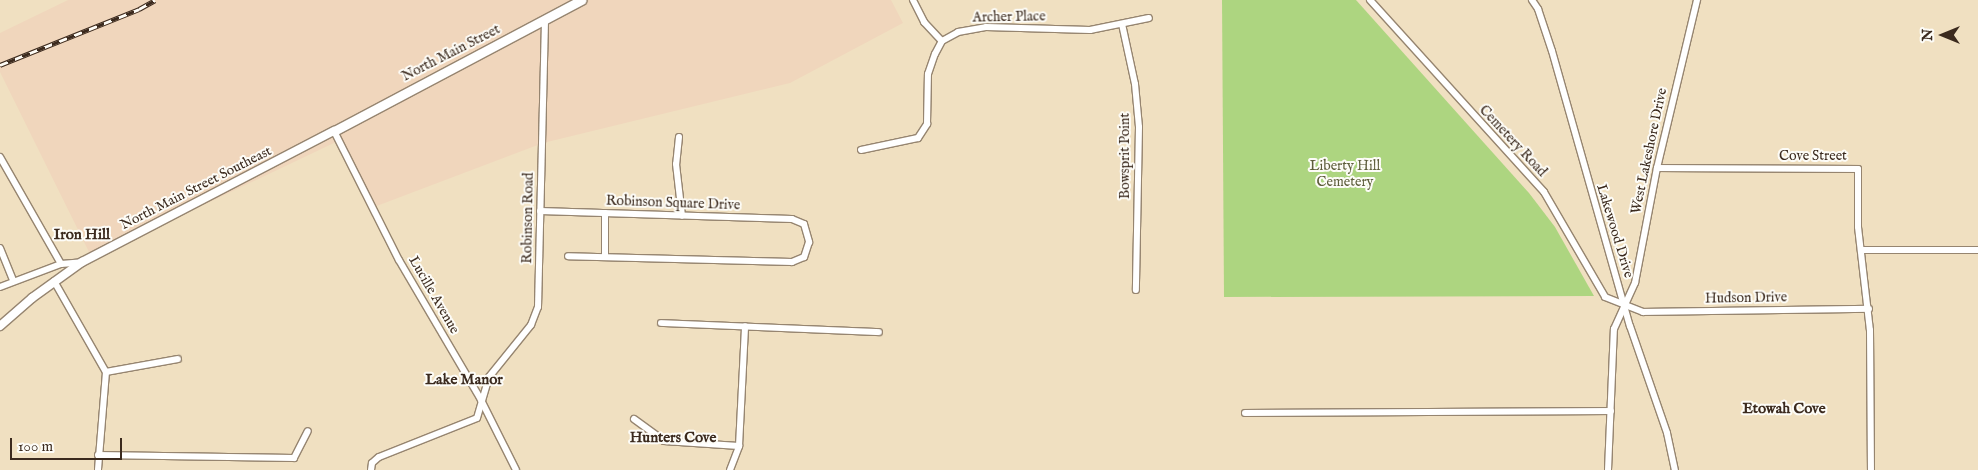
<!DOCTYPE html>
<style>
body{margin:0}
#map{position:relative;width:1978px;height:470px;overflow:hidden;background:#f0e0c1;font-family:"IM FELL English",serif}
div>[style]{position:absolute}
[style*='--x']{left:calc(var(--x)*1px);top:calc(var(--y)*1px);width:calc(var(--w)*1px);rotate:calc(var(--a)*1deg)}
.built>*{inset:0;background:#f0d6bc}
.green>*{inset:0;background:#add580}
.roads{filter:drop-shadow(1px 0 #968570) drop-shadow(-1px 0 #968570) drop-shadow(0 1px #968570) drop-shadow(0 -1px #968570)}
.minor>*{height:6px;margin:-3px;padding:0 3px;transform-origin:3px;border-radius:3px;background:#fff}
.tertiary>*{height:8px;margin:-4px;padding:0 4px;transform-origin:4px;border-radius:4px;background:#fff}
.secondary>*{height:9px;margin:-4.5px;padding:0 4.5px;transform-origin:4.5px;border-radius:4.5px;background:#fff}
.rail>*{height:4.5px;margin-top:-2.25px;transform-origin:0;background:repeating-linear-gradient(90deg,#fdfcf7 0 8px,#3b2a1e 0 16px);box-sizing:border-box;border-block:1px solid #3b2a1e}
span{translate:-50% -50%;white-space:nowrap;text-align:center;line-height:1.15;-webkit-text-stroke:4px #fdfcf7;paint-order:stroke}
.street-label{font-size:14px;color:#3b2a1e}
.park-label{font-size:14px;color:#5d5d3b}
.neighbourhood-label{font-size:15px;color:#3b2a1e;font-weight:700}
.north{position:absolute;left:1918px;top:10px;width:50px;height:50px;-webkit-text-stroke:4px #fdfcf7;paint-order:stroke;rotate:270deg;font-size:14px;font-weight:700;line-height:20px;text-align:center;color:#3b2a1e}
.north::after{content:'';display:block;margin:auto;width:18px;height:22px;background:#3b2a1e;clip-path:polygon(50% 0,100% 100%,50% 72%,0 100%)}
.scale{position:absolute;left:10px;top:438px;width:112px;height:22px;box-sizing:border-box;border:2px solid #3b2a1e;border-top:0;padding-left:6px;font-size:15px;line-height:18px;white-space:nowrap;color:#3b2a1e;-webkit-text-stroke:4px #fdfcf7;paint-order:stroke}
</style>
<div id="map">
<div class="built">
<div style="clip-path:polygon(68px 0,891px 0,903px 23px,790px 83px,543px 143px,374px 207px,338px 141px,92px 258px,0 72px,0 33px)"></div>
</div>
<div class="green">
<div style="clip-path:polygon(1222px 0,1356px 0,1529px 193px,1555px 227px,1594px 296px,1224px 297px)"></div>
</div>
<div class="roads">
<div class="minor">
<div style="--x:913;--y:0;--w:25;--a:63"></div>
<div style="--x:924;--y:22;--w:26;--a:47"></div>
<div style="--x:1370;--y:0;--w:259;--a:47.8"></div>
<div style="--x:1544;--y:192;--w:121;--a:59.8"></div>
<div style="--x:1605;--y:297;--w:41;--a:21.5"></div>
<div style="--x:1643;--y:312;--w:226;--a:-0.8"></div>
<div style="--x:1532;--y:0;--w:11;--a:56"></div>
<div style="--x:1538;--y:9;--w:44;--a:71.6"></div>
<div style="--x:1552;--y:51;--w:286;--a:74.2"></div>
<div style="--x:1630;--y:326;--w:113;--a:70.9"></div>
<div style="--x:1667;--y:433;--w:38;--a:78"></div>
<div style="--x:1122;--y:24;--w:61;--a:77.8"></div>
<div style="--x:1135;--y:84;--w:43;--a:84.7"></div>
<div style="--x:1139;--y:127;--w:163;--a:91.1"></div>
<div style="--x:334;--y:131;--w:144;--a:63.3"></div>
<div style="--x:399;--y:260;--w:162;--a:59.6"></div>
<div style="--x:481;--y:400;--w:78;--a:63.4"></div>
<div style="--x:679;--y:137;--w:27;--a:96"></div>
<div style="--x:676;--y:164;--w:52;--a:83.4"></div>
<div style="--x:861;--y:150;--w:58;--a:-11.9"></div>
<div style="--x:918;--y:138;--w:17;--a:-57"></div>
<div style="--x:927;--y:124;--w:50;--a:-88.9"></div>
<div style="--x:928;--y:74;--w:21;--a:-71"></div>
<div style="--x:935;--y:54;--w:15;--a:-62"></div>
<div style="--x:942;--y:41;--w:18;--a:-29"></div>
<div style="--x:958;--y:32;--w:28;--a:-10"></div>
<div style="--x:986;--y:27;--w:104;--a:1.7"></div>
<div style="--x:1090;--y:30;--w:60;--a:-11.5"></div>
<div style="--x:0;--y:157;--w:123;--a:60.3"></div>
<div style="--x:1657;--y:168;--w:201;--a:0.3"></div>
<div style="--x:1858;--y:169;--w:58;--a:90"></div>
<div style="--x:1858;--y:227;--w:104;--a:83.4"></div>
<div style="--x:1870;--y:330;--w:140;--a:89.6"></div>
<div style="--x:540;--y:211;--w:252;--a:1.8"></div>
<div style="--x:792;--y:219;--w:13;--a:23"></div>
<div style="--x:804;--y:224;--w:19;--a:74"></div>
<div style="--x:809;--y:242;--w:16;--a:108"></div>
<div style="--x:804;--y:257;--w:13;--a:157"></div>
<div style="--x:792;--y:262;--w:224;--a:-178.5"></div>
<div style="--x:0;--y:248;--w:35;--a:68"></div>
<div style="--x:1861;--y:250;--w:117;--a:0"></div>
<div style="--x:605;--y:256;--w:43;--a:-90"></div>
<div style="--x:54;--y:281;--w:105;--a:60.3"></div>
<div style="--x:106;--y:372;--w:98;--a:94.7"></div>
<div style="--x:0;--y:287;--w:65;--a:-20.7"></div>
<div style="--x:61;--y:264;--w:21;--a:-5"></div>
<div style="--x:661;--y:323;--w:218;--a:2.4"></div>
<div style="--x:106;--y:372;--w:73;--a:-10.2"></div>
<div style="--x:1245;--y:413;--w:366;--a:-0.3"></div>
<div style="--x:634;--y:419;--w:37;--a:36"></div>
<div style="--x:664;--y:441;--w:75;--a:3.8"></div>
<div style="--x:98;--y:455;--w:196;--a:0.9"></div>
<div style="--x:294;--y:458;--w:30;--a:-63"></div>
<div style="--x:371;--y:470;--w:7;--a:-82"></div>
<div style="--x:372;--y:463;--w:9;--a:-41"></div>
<div style="--x:379;--y:457;--w:105;--a:-21.7"></div>
<div style="--x:477;--y:418;--w:43;--a:-73.7"></div>
<div style="--x:489;--y:377;--w:67;--a:-51.1"></div>
<div style="--x:531;--y:325;--w:19;--a:-69"></div>
<div style="--x:538;--y:307;--w:287;--a:-88.6"></div>
<div style="--x:730;--y:470;--w:26;--a:-69"></div>
<div style="--x:739;--y:446;--w:120;--a:-87.1"></div>
<div style="--x:1608;--y:470;--w:141;--a:-87.6"></div>
<div style="--x:1614;--y:329;--w:51;--a:-65.5"></div>
<div style="--x:1635;--y:283;--w:117;--a:-79.2"></div>
<div style="--x:1657;--y:168;--w:173;--a:-76.6"></div>
</div>
<div class="tertiary">
<div style="--x:0;--y:326;--w:43;--a:-41.2"></div>
<div style="--x:32;--y:298;--w:62;--a:-35.8"></div>
<div style="--x:82;--y:262;--w:284;--a:-27.5"></div>
</div>
<div class="secondary">
<div style="--x:334;--y:131;--w:280;--a:-27.9"></div>
</div>
</div>
<div class="rail">
<div style="--x:0;--y:65;--w:150;--a:-21.9"></div>
<div style="--x:139;--y:9;--w:18;--a:-29"></div>
</div>
<div class="street-label">
<span style="left:1009px;top:17px;rotate:-1deg">Archer Place</span>
<span style="left:451px;top:53px;rotate:-27deg">North Main Street</span>
<span style="left:1513px;top:141px;rotate:47deg">Cemetery Road</span>
<span style="left:1649px;top:151px;rotate:-78deg">West Lakeshore Drive</span>
<span style="left:1125px;top:156px;rotate:-90deg">Bowsprit Point</span>
<span style="left:1813px;top:156px">Cove Street</span>
<span style="left:196px;top:188px;rotate:-27deg">North Main Street Southeast</span>
<span style="left:673px;top:203px;rotate:2deg">Robinson Square Drive</span>
<span style="left:528px;top:218px;rotate:-89deg">Robinson Road</span>
<span style="left:1615px;top:231px;rotate:73deg">Lakewood Drive</span>
<span style="left:434px;top:295px;rotate:60deg">Lucille Avenue</span>
<span style="left:1746px;top:298px;rotate:-1deg">Hudson Drive</span>
</div>
<div class="park-label">
<span style="left:1345px;top:174px">Liberty Hill<br>Cemetery</span>
</div>
<div class="neighbourhood-label">
<span style="left:82px;top:235px">Iron Hill</span>
<span style="left:464px;top:380px">Lake Manor</span>
<span style="left:1784px;top:409px">Etowah Cove</span>
<span style="left:673px;top:438px">Hunters Cove</span>
</div>
<div class="north">N</div>
<div class="scale">100 m</div>
</div>
